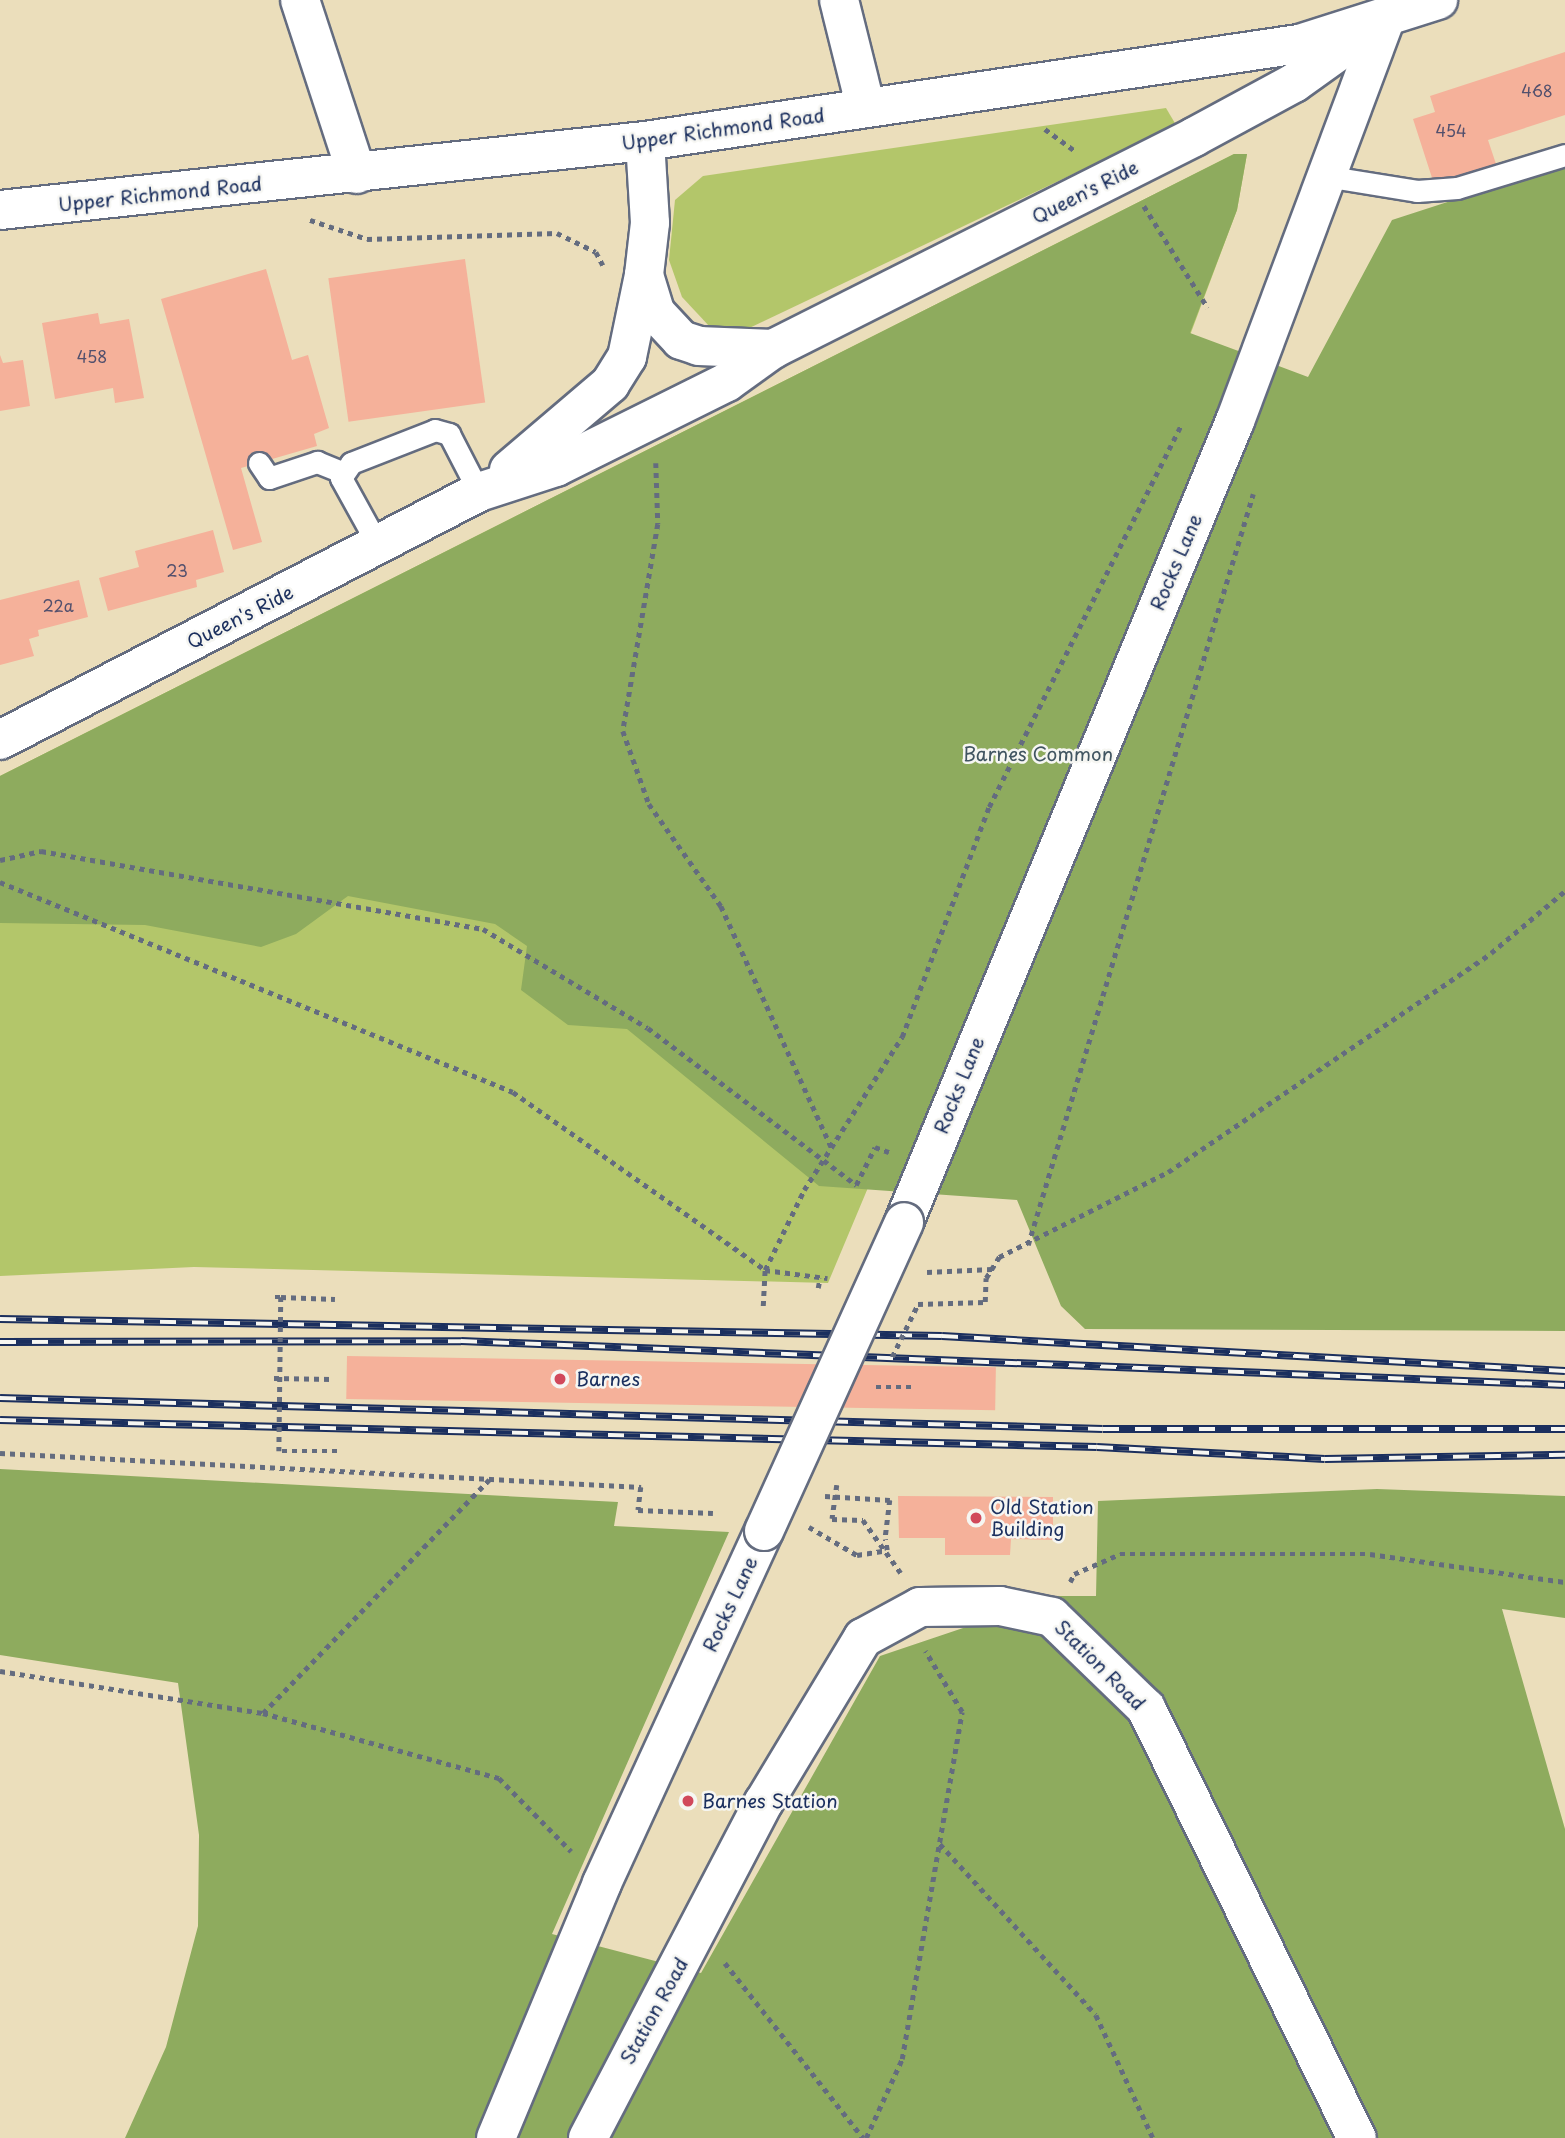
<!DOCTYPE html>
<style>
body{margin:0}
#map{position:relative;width:1565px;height:2138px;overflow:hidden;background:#ebdebb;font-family:"Playpen Sans",sans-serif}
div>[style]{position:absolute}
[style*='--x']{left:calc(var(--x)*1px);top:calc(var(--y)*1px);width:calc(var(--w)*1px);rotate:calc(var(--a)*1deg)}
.green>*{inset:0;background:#b3c66a}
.forest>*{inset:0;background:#8eab5e}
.building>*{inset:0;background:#f5b19a;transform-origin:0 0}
.path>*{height:4.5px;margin-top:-2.25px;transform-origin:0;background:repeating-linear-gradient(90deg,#646c7f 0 5px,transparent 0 10px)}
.roads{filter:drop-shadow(2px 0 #646c7f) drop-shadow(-2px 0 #646c7f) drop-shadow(0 2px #646c7f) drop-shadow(0 -2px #646c7f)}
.service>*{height:21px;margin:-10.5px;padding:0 10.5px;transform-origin:10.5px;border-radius:10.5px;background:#fff}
.minor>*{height:38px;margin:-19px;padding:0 19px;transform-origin:19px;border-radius:19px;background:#fff}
.secondary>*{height:38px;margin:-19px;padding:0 19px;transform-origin:19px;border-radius:19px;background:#fff}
.primary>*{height:38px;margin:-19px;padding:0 19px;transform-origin:19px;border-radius:19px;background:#fff}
.trunk>*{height:38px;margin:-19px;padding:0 19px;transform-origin:19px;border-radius:19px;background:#fff}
.rail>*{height:8px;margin-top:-4px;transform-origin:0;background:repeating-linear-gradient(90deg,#f6f6f2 0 16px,#1b2f5e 0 32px);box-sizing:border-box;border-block:2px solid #1b2f5e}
.path-bridge>*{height:4.5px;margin-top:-2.25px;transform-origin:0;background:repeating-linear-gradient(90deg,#646c7f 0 5px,transparent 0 10px)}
.bridges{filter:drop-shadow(2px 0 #646c7f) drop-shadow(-2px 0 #646c7f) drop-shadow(0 2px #646c7f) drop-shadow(0 -2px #646c7f)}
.primary-bridge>*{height:38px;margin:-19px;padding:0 19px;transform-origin:19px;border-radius:19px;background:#fff}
.dots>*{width:19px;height:19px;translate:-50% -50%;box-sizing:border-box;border:4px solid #f6f6f2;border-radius:50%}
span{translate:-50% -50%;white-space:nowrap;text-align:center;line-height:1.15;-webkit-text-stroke:5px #f6f6f2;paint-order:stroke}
.number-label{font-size:16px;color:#52506d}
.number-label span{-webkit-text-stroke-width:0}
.street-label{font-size:19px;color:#1b2f5e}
.park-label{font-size:19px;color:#415561}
.poi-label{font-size:19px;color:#1b2f5e}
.left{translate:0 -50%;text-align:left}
</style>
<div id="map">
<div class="green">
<div style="clip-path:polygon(1166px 108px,1176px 125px,741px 332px,710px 327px,682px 297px,669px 260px,675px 200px,703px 176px)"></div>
<div style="clip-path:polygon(1234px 154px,1247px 154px,1237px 210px,888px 1140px,828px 1283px,194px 1267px,0 1276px,0 776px)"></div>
</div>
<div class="forest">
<div style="clip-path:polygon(1234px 154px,1247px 154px,1237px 210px,1190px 333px,1308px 377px,1392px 220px,1565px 164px,1565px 1331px,1085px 1329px,1061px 1306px,1017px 1200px,819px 1186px,627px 1029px,568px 1025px,521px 990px,527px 946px,495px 924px,348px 896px,296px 934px,261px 947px,145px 925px,0 923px,0 776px)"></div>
<div style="clip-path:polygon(0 1469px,618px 1502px,614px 1526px,729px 1532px,552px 1934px,701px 1973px,880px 1656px,1058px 1596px,1096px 1596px,1098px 1501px,1377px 1489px,1565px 1496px,1565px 1618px,1502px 1609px,1565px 1829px,1565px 2138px,125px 2138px,166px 2047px,198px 1926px,199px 1835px,178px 1683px,0 1655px)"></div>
</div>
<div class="building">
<div style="clip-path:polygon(1565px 52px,1565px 115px,1488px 140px,1496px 164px,1434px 184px,1413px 119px,1435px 112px,1430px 96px)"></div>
<div style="left:465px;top:259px;width:145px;height:138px;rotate:82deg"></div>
<div style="clip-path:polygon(266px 269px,292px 360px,308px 355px,329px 428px,314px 434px,317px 446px,241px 468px,262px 542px,233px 550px,161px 299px)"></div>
<div style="clip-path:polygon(98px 313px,100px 324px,129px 319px,144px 398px,115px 403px,113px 388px,55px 399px,42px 323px)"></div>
<div style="clip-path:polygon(0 355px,3px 363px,23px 360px,30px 406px,0 411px)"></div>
<div style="clip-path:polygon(213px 530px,224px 572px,196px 580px,197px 587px,108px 611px,99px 578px,139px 567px,135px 551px)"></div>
<div style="clip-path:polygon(79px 580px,88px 617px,38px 630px,39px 636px,29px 639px,34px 656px,0 665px,0 600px)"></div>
<div style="left:347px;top:1356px;width:649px;height:43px;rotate:1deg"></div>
<div style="clip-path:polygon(898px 1496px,1053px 1497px,1053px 1540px,1011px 1539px,1010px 1555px,945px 1555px,945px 1538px,899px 1538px)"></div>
</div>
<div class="path">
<div style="--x:1045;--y:129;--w:37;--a:36"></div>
<div style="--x:1144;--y:206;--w:120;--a:57.9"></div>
<div style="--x:310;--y:220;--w:60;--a:18.4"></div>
<div style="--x:367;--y:239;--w:190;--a:-1.8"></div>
<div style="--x:557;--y:233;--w:43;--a:26"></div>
<div style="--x:596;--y:252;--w:15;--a:62"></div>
<div style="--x:656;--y:463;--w:61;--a:88.1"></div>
<div style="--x:658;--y:524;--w:210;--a:99.6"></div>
<div style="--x:623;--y:731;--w:77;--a:70.4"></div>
<div style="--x:649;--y:804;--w:125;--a:54.8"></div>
<div style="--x:721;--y:906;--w:266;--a:65.4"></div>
<div style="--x:0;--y:860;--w:42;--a:-12.4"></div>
<div style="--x:41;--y:851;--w:449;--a:10"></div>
<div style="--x:483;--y:929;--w:192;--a:31"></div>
<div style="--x:648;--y:1028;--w:261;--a:37"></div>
<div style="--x:856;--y:1185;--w:42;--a:-63.4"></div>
<div style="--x:875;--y:1147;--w:15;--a:20"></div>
<div style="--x:0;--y:882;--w:554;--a:22.26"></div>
<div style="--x:513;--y:1092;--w:309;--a:35.2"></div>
<div style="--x:765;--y:1270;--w:63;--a:7.4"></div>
<div style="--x:1028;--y:1245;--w:784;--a:-73.32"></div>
<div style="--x:927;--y:1272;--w:65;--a:-2.6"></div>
<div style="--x:818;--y:1288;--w:10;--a:-79"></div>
<div style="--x:281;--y:1297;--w:54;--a:2.1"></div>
<div style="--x:918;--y:1304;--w:67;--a:-1.7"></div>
<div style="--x:985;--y:1302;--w:24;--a:-88"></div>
<div style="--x:986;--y:1278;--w:25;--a:-58"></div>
<div style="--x:999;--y:1257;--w:189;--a:-26.7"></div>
<div style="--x:1168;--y:1172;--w:390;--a:-34.1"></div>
<div style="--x:1491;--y:953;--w:97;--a:-40"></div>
<div style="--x:763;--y:1306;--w:36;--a:-87"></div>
<div style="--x:765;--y:1270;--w:89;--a:-64"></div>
<div style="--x:804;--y:1190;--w:182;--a:-57.4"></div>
<div style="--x:902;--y:1037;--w:246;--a:-69.3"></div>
<div style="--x:989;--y:807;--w:428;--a:-63.3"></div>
<div style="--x:274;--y:1378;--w:58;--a:1"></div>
<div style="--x:876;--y:1387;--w:40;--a:0"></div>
<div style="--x:282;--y:1451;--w:55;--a:0"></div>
<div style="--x:0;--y:1453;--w:642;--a:3.04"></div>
<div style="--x:641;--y:1487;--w:23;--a:97"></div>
<div style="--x:638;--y:1510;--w:75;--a:2.3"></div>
<div style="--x:837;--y:1485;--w:34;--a:98"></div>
<div style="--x:832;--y:1519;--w:31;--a:2"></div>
<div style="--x:863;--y:1520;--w:65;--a:54.4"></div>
<div style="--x:809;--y:1527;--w:56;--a:30.3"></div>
<div style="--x:857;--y:1555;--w:30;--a:-9"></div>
<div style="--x:887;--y:1550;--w:11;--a:-100"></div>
<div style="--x:1070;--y:1582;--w:9;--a:-63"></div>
<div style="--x:1074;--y:1574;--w:50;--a:-23.5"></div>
<div style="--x:1120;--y:1554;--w:250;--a:0"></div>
<div style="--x:1370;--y:1554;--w:197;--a:8.2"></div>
<div style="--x:0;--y:1671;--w:266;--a:9.1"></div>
<div style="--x:263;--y:1713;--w:245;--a:15.4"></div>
<div style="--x:499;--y:1778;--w:103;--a:45.4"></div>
<div style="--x:263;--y:1713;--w:325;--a:-45.9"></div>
<div style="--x:940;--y:1844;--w:231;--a:47.6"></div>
<div style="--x:1096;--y:2015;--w:136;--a:65.1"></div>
<div style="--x:725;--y:1963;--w:223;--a:51.7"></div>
<div style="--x:866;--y:2138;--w:87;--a:-65.5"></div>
<div style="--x:902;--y:2059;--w:352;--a:-80.2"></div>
<div style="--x:962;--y:1712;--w:71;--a:-121.2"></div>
</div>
<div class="roads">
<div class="service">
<div style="--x:1331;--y:177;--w:87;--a:9.2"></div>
<div style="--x:1417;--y:191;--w:40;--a:-4.3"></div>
<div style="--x:1457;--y:188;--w:113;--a:-17"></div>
<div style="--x:259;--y:463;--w:18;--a:56"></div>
<div style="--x:269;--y:478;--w:51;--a:-18.4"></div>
<div style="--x:317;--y:462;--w:27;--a:22"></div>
<div style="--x:378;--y:545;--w:77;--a:-118.9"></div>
<div style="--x:341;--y:478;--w:18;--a:-56"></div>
<div style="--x:351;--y:463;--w:90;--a:-21.4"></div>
<div style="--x:435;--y:430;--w:15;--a:16"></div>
<div style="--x:449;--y:434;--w:65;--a:62.7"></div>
</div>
<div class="minor">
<div style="--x:300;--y:0;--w:183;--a:71.9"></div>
<div style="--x:839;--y:0;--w:111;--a:76"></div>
<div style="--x:588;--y:2138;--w:379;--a:-62.4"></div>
<div style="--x:764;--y:1802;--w:192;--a:-58.9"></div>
<div style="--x:863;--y:1638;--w:65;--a:-28.5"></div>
<div style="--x:920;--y:1607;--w:80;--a:-0.7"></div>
<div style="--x:1000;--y:1606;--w:53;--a:11.9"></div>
<div style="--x:1052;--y:1617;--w:131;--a:44.1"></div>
<div style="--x:1146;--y:1708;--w:479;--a:63.9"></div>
</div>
<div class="secondary">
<div style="--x:509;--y:470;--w:133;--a:-40.4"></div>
<div style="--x:610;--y:384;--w:32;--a:-58"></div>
<div style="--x:627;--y:357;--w:84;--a:-78.3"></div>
<div style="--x:0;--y:740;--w:539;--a:-27.37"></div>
<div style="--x:479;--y:492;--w:81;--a:-18"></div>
<div style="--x:556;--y:467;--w:191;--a:-26.4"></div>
<div style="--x:727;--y:382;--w:57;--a:-35.7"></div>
</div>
<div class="primary">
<div style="--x:904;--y:1222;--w:867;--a:-67.55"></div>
<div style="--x:1235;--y:421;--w:431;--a:-69.5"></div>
<div style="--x:496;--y:2138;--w:276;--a:-67.4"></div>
<div style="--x:602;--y:1883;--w:387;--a:-65.3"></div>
</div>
<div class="trunk">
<div style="--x:645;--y:141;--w:82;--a:86.5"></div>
<div style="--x:650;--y:223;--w:52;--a:96.6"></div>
<div style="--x:644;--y:275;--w:39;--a:73"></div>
<div style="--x:655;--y:312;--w:38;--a:47"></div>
<div style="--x:681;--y:340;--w:19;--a:18"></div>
<div style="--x:699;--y:346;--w:74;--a:2.3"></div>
<div style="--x:773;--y:349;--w:471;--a:-26.7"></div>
<div style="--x:1194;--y:137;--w:114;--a:-28.4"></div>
<div style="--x:1294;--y:83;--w:82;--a:-35.6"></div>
<div style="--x:0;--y:210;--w:649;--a:-6.11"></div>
<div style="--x:645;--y:141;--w:661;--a:-8.44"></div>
<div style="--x:1299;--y:44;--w:146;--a:-17.6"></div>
</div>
</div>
<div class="rail">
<div style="--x:0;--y:1319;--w:942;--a:1.03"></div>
<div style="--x:942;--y:1336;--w:624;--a:3.22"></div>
<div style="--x:0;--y:1342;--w:461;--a:-0.1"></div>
<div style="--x:461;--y:1341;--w:1105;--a:2.28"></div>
<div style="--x:0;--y:1398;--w:1103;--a:1.61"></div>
<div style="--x:1103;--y:1429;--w:462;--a:0"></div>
<div style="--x:0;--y:1420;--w:1097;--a:1.41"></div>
<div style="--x:1097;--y:1447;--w:228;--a:3"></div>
<div style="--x:1325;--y:1459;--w:240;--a:-1"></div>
</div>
<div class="path-bridge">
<div style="--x:275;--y:1297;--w:6;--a:0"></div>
<div style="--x:281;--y:1297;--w:154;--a:90.7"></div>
<div style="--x:892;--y:1357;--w:59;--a:-63.9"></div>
<div style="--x:825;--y:1496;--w:65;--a:3.5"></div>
<div style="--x:890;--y:1500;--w:39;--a:97"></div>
</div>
<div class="bridges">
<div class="primary-bridge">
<div style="--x:764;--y:1531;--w:339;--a:-65.6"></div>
</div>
</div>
<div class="dots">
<div style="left:560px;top:1379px;background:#d1495b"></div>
<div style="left:976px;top:1518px;background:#d1495b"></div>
<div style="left:688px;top:1801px;background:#d1495b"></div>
</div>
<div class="number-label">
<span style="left:1537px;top:90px">468</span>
<span style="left:1451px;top:130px">454</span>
<span style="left:92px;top:356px">458</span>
<span style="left:177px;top:570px">23</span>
<span style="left:58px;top:605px">22a</span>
</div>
<div class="street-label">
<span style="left:723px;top:129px;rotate:-8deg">Upper Richmond Road</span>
<span style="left:1085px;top:192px;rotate:-27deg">Queen's Ride</span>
<span style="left:160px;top:194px;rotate:-6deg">Upper Richmond Road</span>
<span style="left:1176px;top:562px;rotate:-67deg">Rocks Lane</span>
<span style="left:240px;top:617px;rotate:-27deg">Queen's Ride</span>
<span style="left:959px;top:1085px;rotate:-68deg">Rocks Lane</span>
<span style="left:730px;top:1604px;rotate:-65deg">Rocks Lane</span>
<span style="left:1100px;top:1665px;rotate:45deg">Station Road</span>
<span style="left:654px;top:2011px;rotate:-61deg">Station Road</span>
</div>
<div class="park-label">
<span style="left:1038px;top:754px">Barnes Common</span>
</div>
<div class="poi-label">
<span class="left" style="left:576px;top:1379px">Barnes</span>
<span class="left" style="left:990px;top:1518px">Old Station<br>Building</span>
<span class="left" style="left:702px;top:1801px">Barnes Station</span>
</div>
</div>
